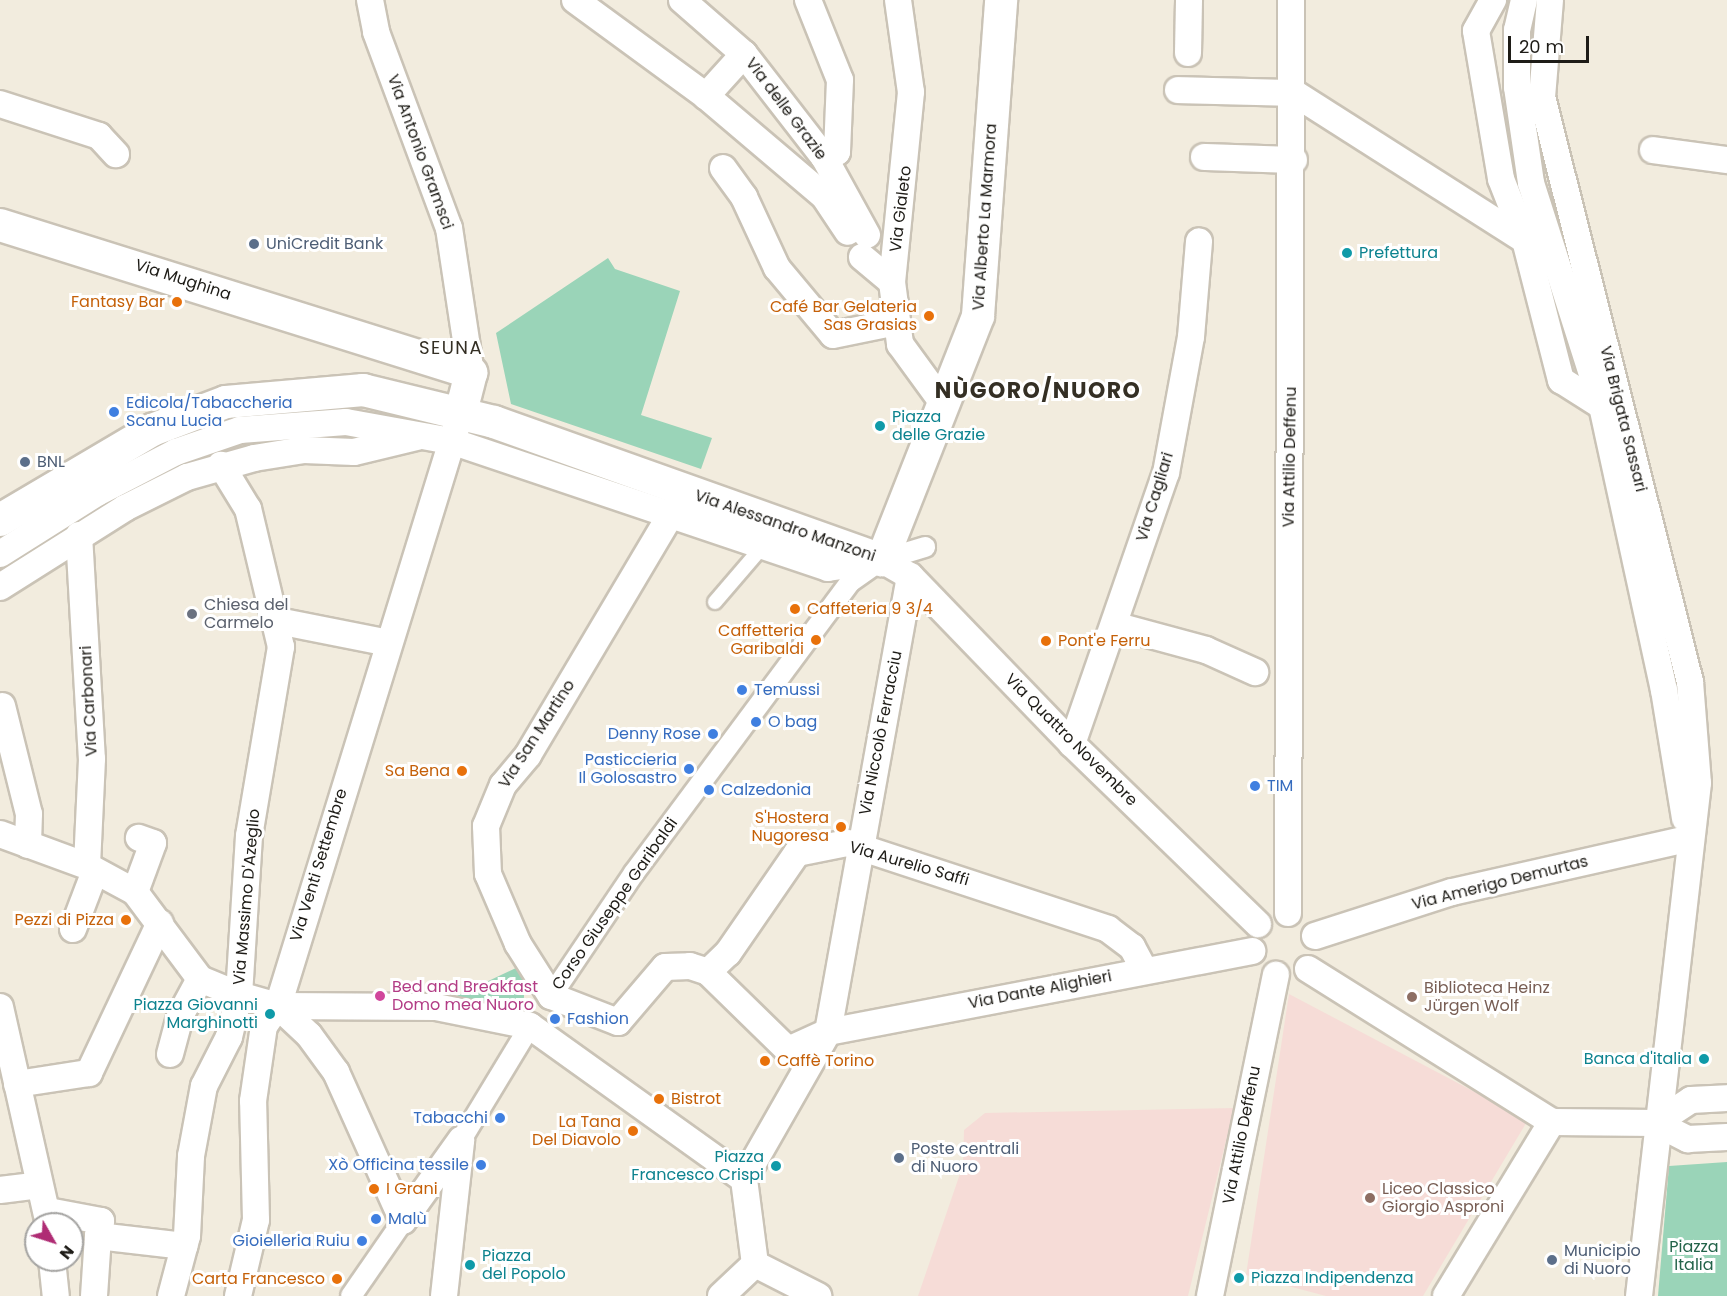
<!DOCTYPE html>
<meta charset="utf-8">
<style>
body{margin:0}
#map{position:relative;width:1727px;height:1296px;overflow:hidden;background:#f2ecde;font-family:Poppins,sans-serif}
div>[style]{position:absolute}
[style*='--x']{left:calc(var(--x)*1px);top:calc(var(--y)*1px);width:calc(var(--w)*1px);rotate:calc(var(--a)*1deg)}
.education>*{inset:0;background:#f6dcd7}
.green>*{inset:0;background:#9ad4b8}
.roads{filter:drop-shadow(2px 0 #cac3b6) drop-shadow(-2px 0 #cac3b6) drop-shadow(0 2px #cac3b6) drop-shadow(0 -2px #cac3b6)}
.service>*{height:14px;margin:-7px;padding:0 7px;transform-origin:7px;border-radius:7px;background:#fff}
.pedestrian>*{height:20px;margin:-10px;padding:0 10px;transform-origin:10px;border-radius:10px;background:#fff}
.minor>*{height:26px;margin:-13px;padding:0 13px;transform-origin:13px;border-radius:13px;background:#fff}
.tertiary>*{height:32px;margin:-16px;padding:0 16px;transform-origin:16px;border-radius:16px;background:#fff}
.dots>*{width:16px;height:16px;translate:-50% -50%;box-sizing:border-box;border:3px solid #fff;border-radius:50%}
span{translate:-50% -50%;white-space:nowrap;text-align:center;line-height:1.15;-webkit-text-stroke:6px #fff;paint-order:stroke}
.street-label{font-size:16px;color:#1e1c17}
.service-label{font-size:16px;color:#4e5e75}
.left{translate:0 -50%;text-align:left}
.culture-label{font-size:16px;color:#0d838f}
.right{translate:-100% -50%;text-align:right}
.food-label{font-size:16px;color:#c56008}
.shop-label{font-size:16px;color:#366cbe}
.worship-label{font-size:16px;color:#5b616d}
.hotel-label{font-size:16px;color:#b23c85}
.education-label{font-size:16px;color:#785e54}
.park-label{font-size:16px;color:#236349}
.neighbourhood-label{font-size:18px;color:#342f24;letter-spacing:1.5px}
.district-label{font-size:22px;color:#342f24;font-weight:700;letter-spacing:1.5px}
.north{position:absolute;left:24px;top:1212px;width:60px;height:60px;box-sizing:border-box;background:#fff;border:2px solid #a5a4a2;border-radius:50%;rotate:129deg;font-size:16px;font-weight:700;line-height:24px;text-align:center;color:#1e1c17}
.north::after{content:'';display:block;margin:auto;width:21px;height:27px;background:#af2c74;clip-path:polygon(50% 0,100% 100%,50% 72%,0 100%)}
.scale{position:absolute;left:1508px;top:36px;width:81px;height:27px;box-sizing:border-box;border:3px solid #1e1c17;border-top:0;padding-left:8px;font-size:18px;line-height:21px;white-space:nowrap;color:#1e1c17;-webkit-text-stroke:4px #fff;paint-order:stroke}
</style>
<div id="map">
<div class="education">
<div style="clip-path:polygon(1289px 994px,1528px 1120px,1423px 1296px,1326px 1296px,1246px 1275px)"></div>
<div style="clip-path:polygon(1234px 1108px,1188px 1296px,918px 1296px,963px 1165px,964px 1130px,985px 1113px)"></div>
</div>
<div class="green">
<div style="clip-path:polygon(608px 258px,615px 269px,680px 291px,641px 415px,712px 438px,701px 469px,511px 404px,496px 333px)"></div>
<div style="clip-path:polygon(516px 968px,525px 983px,523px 1009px,446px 1001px)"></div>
<div style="clip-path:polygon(1727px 1162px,1727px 1296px,1658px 1296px,1669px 1166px)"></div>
</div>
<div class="roads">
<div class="service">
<div style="--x:715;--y:602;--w:74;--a:-49.4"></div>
</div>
<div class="pedestrian">
<div style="--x:551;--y:996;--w:148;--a:-56"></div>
<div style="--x:634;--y:873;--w:362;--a:-53.4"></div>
<div style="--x:850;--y:582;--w:39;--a:-35"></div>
<div style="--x:882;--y:560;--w:45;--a:-16.8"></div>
<div style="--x:461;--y:1140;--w:133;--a:-58.8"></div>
<div style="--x:351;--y:1296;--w:91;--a:-55.3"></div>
</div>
<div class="minor">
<div style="--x:370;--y:0;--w:33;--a:79"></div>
<div style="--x:376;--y:32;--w:209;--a:69.6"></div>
<div style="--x:449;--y:228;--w:147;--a:81.4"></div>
<div style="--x:575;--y:0;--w:162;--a:36.2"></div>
<div style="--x:682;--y:0;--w:82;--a:41.1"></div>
<div style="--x:744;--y:54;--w:130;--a:52.2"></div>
<div style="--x:824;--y:157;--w:89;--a:61.1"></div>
<div style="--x:808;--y:0;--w:86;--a:68.2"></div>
<div style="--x:840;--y:80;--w:72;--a:92.4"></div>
<div style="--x:837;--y:152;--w:14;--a:159"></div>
<div style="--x:898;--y:0;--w:93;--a:82"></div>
<div style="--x:911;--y:92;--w:191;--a:95.7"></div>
<div style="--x:892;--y:282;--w:63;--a:82.6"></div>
<div style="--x:900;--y:344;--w:73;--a:53.9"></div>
<div style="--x:1493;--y:0;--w:35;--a:119"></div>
<div style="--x:1476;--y:31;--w:150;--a:80.4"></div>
<div style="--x:1501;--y:179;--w:66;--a:68.5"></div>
<div style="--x:1525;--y:240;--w:145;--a:75.6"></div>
<div style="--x:1561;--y:380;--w:49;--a:32.4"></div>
<div style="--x:1524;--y:0;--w:31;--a:103"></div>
<div style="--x:1517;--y:30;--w:57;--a:90"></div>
<div style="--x:1517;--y:87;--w:97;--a:81.7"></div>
<div style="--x:1531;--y:183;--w:234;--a:72.3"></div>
<div style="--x:1602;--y:406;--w:291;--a:77.7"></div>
<div style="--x:1664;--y:690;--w:130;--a:80.7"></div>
<div style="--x:1550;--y:0;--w:97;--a:94.7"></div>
<div style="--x:1542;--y:97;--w:603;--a:75.8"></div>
<div style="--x:1690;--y:682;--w:101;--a:85.5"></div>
<div style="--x:1698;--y:783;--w:516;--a:96.56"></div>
<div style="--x:1188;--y:53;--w:53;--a:-88.9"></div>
<div style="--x:744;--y:54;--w:57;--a:132.1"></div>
<div style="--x:706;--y:96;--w:155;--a:40.3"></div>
<div style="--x:824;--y:196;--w:43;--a:56.3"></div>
<div style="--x:1178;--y:90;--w:116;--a:1.5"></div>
<div style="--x:1294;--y:93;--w:274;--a:32.5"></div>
<div style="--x:0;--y:104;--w:104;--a:17.9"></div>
<div style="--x:99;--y:136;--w:25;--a:47"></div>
<div style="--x:1653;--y:150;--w:75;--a:7.7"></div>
<div style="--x:1204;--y:157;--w:90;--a:1.9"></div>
<div style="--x:723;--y:168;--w:36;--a:54"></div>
<div style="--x:744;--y:197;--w:78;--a:65.1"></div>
<div style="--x:777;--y:268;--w:87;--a:50.1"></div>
<div style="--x:833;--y:335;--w:65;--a:-11.5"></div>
<div style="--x:862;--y:257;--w:39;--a:40"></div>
<div style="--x:79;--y:535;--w:224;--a:86.7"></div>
<div style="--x:92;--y:759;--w:107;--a:92.7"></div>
<div style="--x:0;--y:554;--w:115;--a:-32.2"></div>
<div style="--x:97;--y:493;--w:89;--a:-27.4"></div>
<div style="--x:176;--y:452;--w:68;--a:-19"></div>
<div style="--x:240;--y:430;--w:106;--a:-4.3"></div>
<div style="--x:346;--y:422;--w:107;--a:10.3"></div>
<div style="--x:451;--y:441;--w:398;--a:18.6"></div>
<div style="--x:828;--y:568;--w:55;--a:-8.4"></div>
<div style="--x:882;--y:560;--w:32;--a:30"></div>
<div style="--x:910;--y:576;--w:233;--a:46"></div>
<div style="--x:1072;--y:744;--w:259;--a:44.1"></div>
<div style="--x:0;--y:587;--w:148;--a:-32.3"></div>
<div style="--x:125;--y:508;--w:69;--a:-26.6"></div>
<div style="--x:187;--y:477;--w:70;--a:-15.8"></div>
<div style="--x:254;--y:458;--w:51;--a:-9.1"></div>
<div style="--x:304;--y:450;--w:50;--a:2.3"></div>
<div style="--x:354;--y:452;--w:65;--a:-13.4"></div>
<div style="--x:278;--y:621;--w:113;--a:11.2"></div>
<div style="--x:1114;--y:625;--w:95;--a:15.2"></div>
<div style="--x:1206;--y:650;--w:54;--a:24.2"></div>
<div style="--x:2;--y:706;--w:111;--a:76"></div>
<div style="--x:29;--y:814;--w:31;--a:92"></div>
<div style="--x:1072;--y:744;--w:287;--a:-70.9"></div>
<div style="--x:1166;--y:473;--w:138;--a:-79.6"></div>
<div style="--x:1191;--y:337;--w:96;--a:-85.2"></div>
<div style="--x:0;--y:834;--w:93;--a:20.2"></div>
<div style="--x:87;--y:866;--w:55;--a:28.4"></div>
<div style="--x:135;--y:892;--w:109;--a:53.2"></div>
<div style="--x:200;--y:979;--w:42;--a:22.3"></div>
<div style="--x:239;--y:995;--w:41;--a:15.8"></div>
<div style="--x:278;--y:1006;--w:158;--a:0.4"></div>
<div style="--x:436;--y:1007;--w:96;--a:11.4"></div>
<div style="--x:530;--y:1026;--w:263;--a:35.6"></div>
<div style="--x:135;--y:892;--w:52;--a:-69.8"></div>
<div style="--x:153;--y:843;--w:15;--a:-160"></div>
<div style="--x:1288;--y:913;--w:913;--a:-89.81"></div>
<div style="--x:73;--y:929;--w:62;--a:-69.2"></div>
<div style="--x:1315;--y:936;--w:144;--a:-17.8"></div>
<div style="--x:1452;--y:892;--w:242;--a:-12.7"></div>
<div style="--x:1308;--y:969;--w:288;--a:32.1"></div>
<div style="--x:708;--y:972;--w:28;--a:-44"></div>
<div style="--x:728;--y:953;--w:121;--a:-55.4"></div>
<div style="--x:797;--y:853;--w:51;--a:-11.3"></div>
<div style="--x:847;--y:843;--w:275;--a:18.2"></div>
<div style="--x:1108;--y:929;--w:30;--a:37"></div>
<div style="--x:1132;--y:947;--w:26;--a:62"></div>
<div style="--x:551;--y:996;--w:72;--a:21.2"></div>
<div style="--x:618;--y:1022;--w:72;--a:-49.5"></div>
<div style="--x:665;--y:967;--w:25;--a:-2"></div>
<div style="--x:690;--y:966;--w:19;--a:18"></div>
<div style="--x:708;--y:972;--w:112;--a:44.3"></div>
<div style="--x:788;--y:1050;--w:44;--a:-24.2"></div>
<div style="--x:828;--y:1032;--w:432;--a:-10.8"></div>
<div style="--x:551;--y:996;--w:62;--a:-122.4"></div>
<div style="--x:518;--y:944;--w:76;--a:-113.2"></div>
<div style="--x:488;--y:874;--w:48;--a:-92.4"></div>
<div style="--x:486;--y:826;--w:44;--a:-67.5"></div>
<div style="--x:503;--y:785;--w:39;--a:-50"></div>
<div style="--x:528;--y:755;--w:294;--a:-59.3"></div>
<div style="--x:278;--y:1006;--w:42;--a:43.1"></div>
<div style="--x:309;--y:1035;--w:46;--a:53.9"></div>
<div style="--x:336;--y:1072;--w:163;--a:65.8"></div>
<div style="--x:403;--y:1221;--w:100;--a:-54.4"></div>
<div style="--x:0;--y:1007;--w:222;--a:77.3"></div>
<div style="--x:170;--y:1054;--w:39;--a:-75"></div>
<div style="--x:180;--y:1016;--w:42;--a:-61.6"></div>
<div style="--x:17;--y:1084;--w:73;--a:-8.7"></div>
<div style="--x:89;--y:1073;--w:166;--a:-64.7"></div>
<div style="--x:1552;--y:1122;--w:104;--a:0.6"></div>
<div style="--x:1656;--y:1123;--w:36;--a:27"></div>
<div style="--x:1688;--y:1139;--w:39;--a:-3"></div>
<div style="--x:1656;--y:1123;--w:42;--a:-33.3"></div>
<div style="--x:1691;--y:1100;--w:36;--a:-3"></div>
<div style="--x:0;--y:1190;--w:38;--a:-7"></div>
<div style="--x:48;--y:1211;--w:54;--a:10.7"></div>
<div style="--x:101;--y:1221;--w:15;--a:101"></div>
<div style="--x:98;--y:1236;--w:87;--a:6.6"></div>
<div style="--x:52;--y:1260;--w:36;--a:84"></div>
<div style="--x:755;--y:1264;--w:86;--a:-97.4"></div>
<div style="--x:744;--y:1179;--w:169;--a:-60.3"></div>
<div style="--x:828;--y:1032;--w:463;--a:-79.8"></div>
<div style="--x:755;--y:1264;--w:71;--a:26.9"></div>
<div style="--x:94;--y:1296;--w:60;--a:-86.2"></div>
<div style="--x:171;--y:1296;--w:62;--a:-75.1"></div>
<div style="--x:187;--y:1236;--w:80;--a:-87.1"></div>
<div style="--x:191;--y:1156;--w:71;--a:-79.5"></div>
<div style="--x:204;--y:1086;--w:55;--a:-63"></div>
<div style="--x:229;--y:1037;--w:43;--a:-76.6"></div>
<div style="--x:239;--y:995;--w:159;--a:-86.4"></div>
<div style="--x:249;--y:836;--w:192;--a:-80.4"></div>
<div style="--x:281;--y:647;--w:142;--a:-103.4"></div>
<div style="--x:248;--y:509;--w:52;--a:-121.5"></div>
<div style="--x:238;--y:1296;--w:78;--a:-76.7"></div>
<div style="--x:256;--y:1220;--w:119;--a:-91.4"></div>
<div style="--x:253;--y:1101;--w:76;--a:-81.7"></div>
<div style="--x:264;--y:1026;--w:24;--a:-55"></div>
<div style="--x:278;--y:1006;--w:608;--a:-72.88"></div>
<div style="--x:444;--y:1296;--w:156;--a:-83.7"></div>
<div style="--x:721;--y:1296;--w:47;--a:-43.3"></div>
<div style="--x:1210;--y:1296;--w:328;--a:-78.4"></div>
<div style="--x:1446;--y:1296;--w:204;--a:-58.7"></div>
</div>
<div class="tertiary">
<div style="--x:0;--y:225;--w:494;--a:17.4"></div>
<div style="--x:471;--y:373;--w:40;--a:104.4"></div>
<div style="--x:0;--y:520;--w:177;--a:-30.6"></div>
<div style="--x:152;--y:430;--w:79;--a:-20.7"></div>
<div style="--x:226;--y:402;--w:138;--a:-5"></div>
<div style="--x:363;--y:390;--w:135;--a:13.7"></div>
<div style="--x:494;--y:422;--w:412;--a:19.6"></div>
<div style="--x:882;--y:560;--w:262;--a:-68.5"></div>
<div style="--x:978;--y:316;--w:317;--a:-85.8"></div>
</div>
</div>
<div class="dots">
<div style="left:254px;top:244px;background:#5c6f8a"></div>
<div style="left:1347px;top:253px;background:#0f9aa8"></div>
<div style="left:177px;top:302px;background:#e8710a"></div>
<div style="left:929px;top:316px;background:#e8710a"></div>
<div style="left:114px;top:412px;background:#3f7fe0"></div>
<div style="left:880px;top:426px;background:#0f9aa8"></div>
<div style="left:25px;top:462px;background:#5c6f8a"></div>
<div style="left:795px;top:609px;background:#e8710a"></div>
<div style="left:192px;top:614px;background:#6b7280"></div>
<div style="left:816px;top:640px;background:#e8710a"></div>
<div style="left:1046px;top:641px;background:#e8710a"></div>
<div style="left:742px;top:690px;background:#3f7fe0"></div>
<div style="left:756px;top:722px;background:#3f7fe0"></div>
<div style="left:713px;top:734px;background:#3f7fe0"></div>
<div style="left:689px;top:769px;background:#3f7fe0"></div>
<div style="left:462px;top:771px;background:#e8710a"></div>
<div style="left:1255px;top:786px;background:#3f7fe0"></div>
<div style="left:709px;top:790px;background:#3f7fe0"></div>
<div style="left:841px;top:827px;background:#e8710a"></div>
<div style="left:126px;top:920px;background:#e8710a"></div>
<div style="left:380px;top:996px;background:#d1479c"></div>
<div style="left:1412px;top:997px;background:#8d6e63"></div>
<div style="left:270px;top:1014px;background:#0f9aa8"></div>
<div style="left:555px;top:1019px;background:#3f7fe0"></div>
<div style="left:1704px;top:1059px;background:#0f9aa8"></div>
<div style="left:765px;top:1061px;background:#e8710a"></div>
<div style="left:659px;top:1099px;background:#e8710a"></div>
<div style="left:500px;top:1118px;background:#3f7fe0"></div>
<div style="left:633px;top:1131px;background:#e8710a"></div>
<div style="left:899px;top:1158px;background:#5c6f8a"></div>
<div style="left:481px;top:1165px;background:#3f7fe0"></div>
<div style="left:776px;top:1166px;background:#0f9aa8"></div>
<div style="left:374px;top:1189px;background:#e8710a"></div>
<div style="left:1370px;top:1198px;background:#8d6e63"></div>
<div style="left:376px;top:1219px;background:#3f7fe0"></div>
<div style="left:362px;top:1241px;background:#3f7fe0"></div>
<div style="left:1552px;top:1260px;background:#5c6f8a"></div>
<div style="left:470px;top:1265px;background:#0f9aa8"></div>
<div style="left:1239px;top:1278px;background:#0f9aa8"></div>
<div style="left:337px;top:1279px;background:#e8710a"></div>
</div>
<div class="street-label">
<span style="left:786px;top:109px;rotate:53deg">Via delle Grazie</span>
<span style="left:420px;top:152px;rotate:70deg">Via Antonio Gramsci</span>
<span style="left:901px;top:209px;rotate:-83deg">Via Gialeto</span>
<span style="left:985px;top:217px;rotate:-86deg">Via Alberto La Marmora</span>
<span style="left:183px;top:280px;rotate:18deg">Via Mughina</span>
<span style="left:1623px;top:419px;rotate:76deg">Via Brigata Sassari</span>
<span style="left:1290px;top:457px;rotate:-89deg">Via Attilio Deffenu</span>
<span style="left:1155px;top:497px;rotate:-73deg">Via Cagliari</span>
<span style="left:785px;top:526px;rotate:19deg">Via Alessandro Manzoni</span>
<span style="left:89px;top:701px;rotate:-93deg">Via Carbonari</span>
<span style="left:881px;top:733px;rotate:-79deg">Via Niccolò Ferracciu</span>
<span style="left:537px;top:734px;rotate:-57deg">Via San Martino</span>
<span style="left:1071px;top:740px;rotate:45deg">Via Quattro Novembre</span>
<span style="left:909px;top:864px;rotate:16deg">Via Aurelio Saffi</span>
<span style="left:319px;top:865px;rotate:-73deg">Via Venti Settembre</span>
<span style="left:1500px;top:883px;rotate:-14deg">Via Amerigo Demurtas</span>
<span style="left:247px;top:897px;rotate:-85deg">Via Massimo D'Azeglio</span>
<span style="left:615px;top:904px;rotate:-55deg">Corso Giuseppe Garibaldi</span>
<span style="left:1040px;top:990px;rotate:-11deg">Via Dante Alighieri</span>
<span style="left:1242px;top:1135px;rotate:-79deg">Via Attilio Deffenu</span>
</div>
<div class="service-label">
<span class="left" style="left:266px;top:244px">UniCredit Bank</span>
<span class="left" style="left:37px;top:462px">BNL</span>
<span class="left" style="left:911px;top:1158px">Poste centrali<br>di Nuoro</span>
<span class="left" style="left:1564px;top:1260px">Municipio<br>di Nuoro</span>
</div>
<div class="culture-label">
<span class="left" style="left:1359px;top:253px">Prefettura</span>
<span class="left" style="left:892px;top:426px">Piazza<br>delle Grazie</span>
<span class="right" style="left:258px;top:1014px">Piazza Giovanni<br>Marghinotti</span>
<span class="right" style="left:1692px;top:1059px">Banca d'italia</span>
<span class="right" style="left:764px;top:1166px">Piazza<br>Francesco Crispi</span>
<span class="left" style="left:482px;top:1265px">Piazza<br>del Popolo</span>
<span class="left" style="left:1251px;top:1278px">Piazza Indipendenza</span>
</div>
<div class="food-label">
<span class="right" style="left:165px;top:302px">Fantasy Bar</span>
<span class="right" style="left:917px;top:316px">Café Bar Gelateria<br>Sas Grasias</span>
<span class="left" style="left:807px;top:609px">Caffeteria 9 3/4</span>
<span class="right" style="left:804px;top:640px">Caffetteria<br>Garibaldi</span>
<span class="left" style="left:1058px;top:641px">Pont'e Ferru</span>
<span class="right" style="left:450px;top:771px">Sa Bena</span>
<span class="right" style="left:829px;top:827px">S'Hostera<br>Nugoresa</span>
<span class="right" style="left:114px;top:920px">Pezzi di Pizza</span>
<span class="left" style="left:777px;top:1061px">Caffè Torino</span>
<span class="left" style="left:671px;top:1099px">Bistrot</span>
<span class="right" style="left:621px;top:1131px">La Tana<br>Del Diavolo</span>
<span class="left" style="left:386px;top:1189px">I Grani</span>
<span class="right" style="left:325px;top:1279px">Carta Francesco</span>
</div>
<div class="shop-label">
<span class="left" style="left:126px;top:412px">Edicola/Tabaccheria<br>Scanu Lucia</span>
<span class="left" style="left:754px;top:690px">Temussi</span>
<span class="left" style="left:768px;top:722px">O bag</span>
<span class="right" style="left:701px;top:734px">Denny Rose</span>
<span class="right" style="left:677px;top:769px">Pasticcieria<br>Il Golosastro</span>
<span class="left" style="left:1267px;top:786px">TIM</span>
<span class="left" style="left:721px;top:790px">Calzedonia</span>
<span class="left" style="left:567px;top:1019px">Fashion</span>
<span class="right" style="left:488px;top:1118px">Tabacchi</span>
<span class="right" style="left:469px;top:1165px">Xò Officina tessile</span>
<span class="left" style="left:388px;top:1219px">Malù</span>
<span class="right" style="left:350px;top:1241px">Gioielleria Ruiu</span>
</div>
<div class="worship-label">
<span class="left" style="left:204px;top:614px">Chiesa del<br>Carmelo</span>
</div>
<div class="hotel-label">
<span class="left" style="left:392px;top:996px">Bed and Breakfast<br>Domo mea Nuoro</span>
</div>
<div class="education-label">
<span class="left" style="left:1424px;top:997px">Biblioteca Heinz<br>Jürgen Wolf</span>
<span class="left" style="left:1382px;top:1198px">Liceo Classico<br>Giorgio Asproni</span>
</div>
<div class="park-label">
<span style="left:1694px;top:1256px">Piazza<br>Italia</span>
</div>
<div class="neighbourhood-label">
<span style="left:451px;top:348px">SEUNA</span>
</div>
<div class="district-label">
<span style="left:1038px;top:391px">NÙGORO/NUORO</span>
</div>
<div class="north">N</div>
<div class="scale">20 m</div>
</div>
